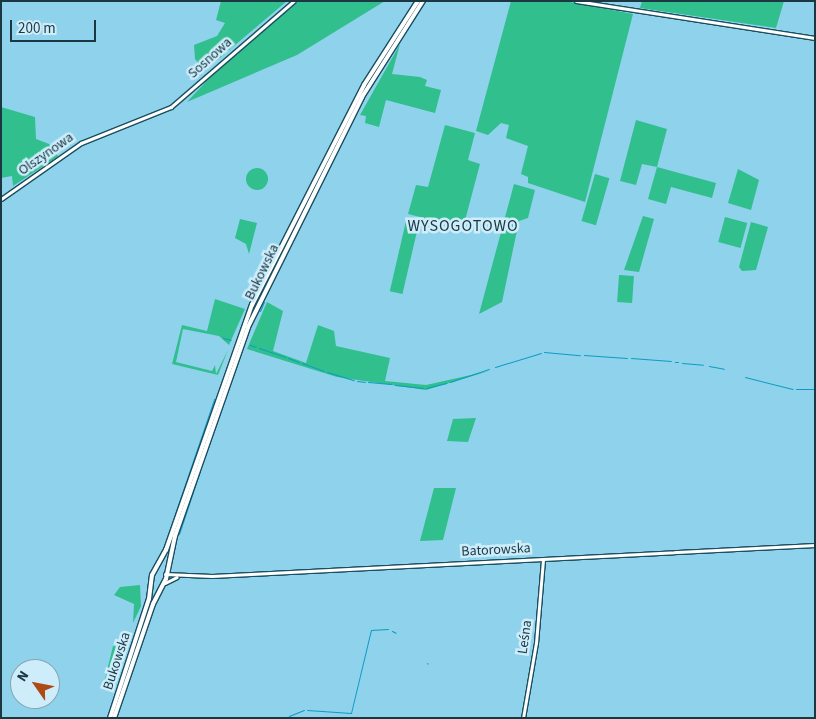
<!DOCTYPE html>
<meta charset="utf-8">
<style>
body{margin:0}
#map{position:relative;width:816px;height:719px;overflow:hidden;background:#8fd2ec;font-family:"Source Sans 3",sans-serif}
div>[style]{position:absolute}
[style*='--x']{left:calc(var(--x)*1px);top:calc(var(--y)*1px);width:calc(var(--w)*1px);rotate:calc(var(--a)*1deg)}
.green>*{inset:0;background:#30bf8d;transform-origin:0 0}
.round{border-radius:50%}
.stream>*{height:1px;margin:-0.5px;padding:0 0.5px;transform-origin:0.5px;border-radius:0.5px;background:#0c9cc3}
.roads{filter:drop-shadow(1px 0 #1a4e60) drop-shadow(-1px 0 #1a4e60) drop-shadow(0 1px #1a4e60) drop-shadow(0 -1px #1a4e60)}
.tertiary>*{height:3px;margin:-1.5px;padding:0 1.5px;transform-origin:1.5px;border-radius:1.5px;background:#fff}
.secondary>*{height:4px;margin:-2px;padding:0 2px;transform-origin:2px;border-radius:2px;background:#fff}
span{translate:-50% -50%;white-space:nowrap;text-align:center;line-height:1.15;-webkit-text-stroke:5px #cdedfb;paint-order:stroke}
.street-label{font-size:14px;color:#1b3741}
.quarter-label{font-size:16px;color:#1b3741;letter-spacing:1px}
.frame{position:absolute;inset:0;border:2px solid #1b3741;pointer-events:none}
.north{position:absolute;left:10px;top:659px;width:50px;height:50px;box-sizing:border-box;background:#cdedfb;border:1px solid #86a4b1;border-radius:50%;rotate:303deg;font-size:14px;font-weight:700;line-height:20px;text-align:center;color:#1b3741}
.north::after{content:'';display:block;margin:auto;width:18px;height:22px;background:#ae4a14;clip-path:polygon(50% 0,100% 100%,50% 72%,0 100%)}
.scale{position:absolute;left:10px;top:20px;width:86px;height:22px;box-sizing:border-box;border:2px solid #1b3741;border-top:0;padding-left:6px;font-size:15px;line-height:18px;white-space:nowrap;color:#1b3741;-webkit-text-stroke:4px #cdedfb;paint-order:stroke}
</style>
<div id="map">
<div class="green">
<div style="clip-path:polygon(221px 1px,287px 1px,228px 51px,221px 43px,218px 47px,225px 54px,205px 70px,195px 59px,194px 45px,217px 36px,225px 23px,216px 20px)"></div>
<div style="clip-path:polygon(299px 1px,385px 1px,297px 55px,187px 102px,228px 58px)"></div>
<div style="clip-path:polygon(511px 1px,565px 1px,633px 14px,585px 202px,528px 183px,528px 177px,521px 174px,528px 146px,506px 138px,509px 125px,501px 123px,488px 135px,476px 131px)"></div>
<div style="clip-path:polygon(642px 1px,784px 1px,776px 28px,640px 8px)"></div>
<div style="clip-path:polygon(400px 44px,392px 74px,420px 77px,427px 80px,425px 86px,441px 90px,435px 113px,386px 100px,379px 127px,365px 123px,366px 116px,360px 115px)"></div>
<div style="clip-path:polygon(1px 107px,35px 117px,36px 139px,49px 144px,58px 156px,48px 164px,45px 160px,45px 165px,13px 186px,12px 176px,1px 178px)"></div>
<div style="clip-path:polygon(636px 120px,667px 129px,657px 167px,716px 183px,712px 198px,671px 187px,666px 204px,648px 199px,657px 167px,642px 164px,636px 185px,620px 181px)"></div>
<div style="clip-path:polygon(445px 125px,475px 133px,468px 160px,480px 164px,463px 228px,408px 214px,416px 185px,428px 187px)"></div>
<div class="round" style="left:246px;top:168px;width:22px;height:22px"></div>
<div style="clip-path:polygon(738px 169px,759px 180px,751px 210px,728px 203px)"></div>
<div style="left:595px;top:174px;width:15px;height:49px;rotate:16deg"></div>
<div style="clip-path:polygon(514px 184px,535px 190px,528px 218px,519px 221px,502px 302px,479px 314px)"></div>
<div style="clip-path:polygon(643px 216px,654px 219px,639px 272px,624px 270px)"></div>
<div style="left:725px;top:217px;width:23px;height:26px;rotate:15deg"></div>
<div style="clip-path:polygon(240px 219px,257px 223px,249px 254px,246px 244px,235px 238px)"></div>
<div style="left:406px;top:221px;width:13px;height:72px;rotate:13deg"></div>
<div style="clip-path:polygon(751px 222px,768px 227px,756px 270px,742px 271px,739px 267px)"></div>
<div style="left:619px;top:275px;width:15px;height:27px;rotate:4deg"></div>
<div style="clip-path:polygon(215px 299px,245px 309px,229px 345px,219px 336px,183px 329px,176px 362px,212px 371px,215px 365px,216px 374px,228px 350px,218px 375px,172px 364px,182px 325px,207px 331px)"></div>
<div style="clip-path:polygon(267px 302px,283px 311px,273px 351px,306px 363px,318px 325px,334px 331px,336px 346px,390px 358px,385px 381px,426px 385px,489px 371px,426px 390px,337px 377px,247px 349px)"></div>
<div style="clip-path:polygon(476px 418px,468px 442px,447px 441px,453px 419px)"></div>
<div style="clip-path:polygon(434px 488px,456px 488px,443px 540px,420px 541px)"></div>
<div style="clip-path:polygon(140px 585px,141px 606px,133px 623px,134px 604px,114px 595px,120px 587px)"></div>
<div style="clip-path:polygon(113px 646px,126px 648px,115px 682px,105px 679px)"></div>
</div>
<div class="stream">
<div style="--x:267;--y:294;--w:9;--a:-69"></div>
<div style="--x:260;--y:311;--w:10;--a:-66"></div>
<div style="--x:223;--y:338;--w:8;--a:14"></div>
<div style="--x:250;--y:345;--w:6;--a:18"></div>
<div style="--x:259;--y:348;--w:28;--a:19"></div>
<div style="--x:544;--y:352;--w:36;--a:5"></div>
<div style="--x:584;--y:355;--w:43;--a:4"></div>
<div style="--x:288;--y:358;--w:12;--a:20"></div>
<div style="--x:631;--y:358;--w:40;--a:4.3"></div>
<div style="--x:675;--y:362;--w:3;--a:0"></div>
<div style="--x:302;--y:363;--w:23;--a:20"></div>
<div style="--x:682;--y:363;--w:21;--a:5"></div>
<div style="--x:709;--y:366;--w:15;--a:11"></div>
<div style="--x:495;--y:367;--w:48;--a:-16.9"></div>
<div style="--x:327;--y:372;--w:28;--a:17"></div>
<div style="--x:745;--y:377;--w:49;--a:14.3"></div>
<div style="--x:357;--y:381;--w:8;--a:7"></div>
<div style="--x:368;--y:382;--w:23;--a:5"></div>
<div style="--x:450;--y:382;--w:41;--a:-18.4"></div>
<div style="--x:395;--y:385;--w:28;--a:6"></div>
<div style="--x:426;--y:388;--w:21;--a:-14"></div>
<div style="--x:796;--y:389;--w:19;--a:0"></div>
<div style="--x:179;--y:534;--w:66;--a:-71.6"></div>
<div style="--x:161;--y:555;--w:165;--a:-71.2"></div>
<div style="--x:149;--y:573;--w:7;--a:-45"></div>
<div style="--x:392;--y:631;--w:4;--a:27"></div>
<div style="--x:427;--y:663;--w:1;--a:45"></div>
<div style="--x:307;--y:710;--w:44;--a:3.9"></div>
<div style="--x:351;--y:713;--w:85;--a:-76.5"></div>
<div style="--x:371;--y:630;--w:17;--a:-3"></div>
<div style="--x:289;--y:716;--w:16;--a:-22"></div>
<div style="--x:285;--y:718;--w:1;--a:-90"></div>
</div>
<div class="roads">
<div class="tertiary">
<div style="--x:576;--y:1;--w:242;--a:8.8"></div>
<div style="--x:1;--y:199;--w:98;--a:-35"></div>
<div style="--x:81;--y:143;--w:97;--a:-21.8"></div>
<div style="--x:171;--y:107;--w:162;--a:-40.8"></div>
<div style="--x:165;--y:574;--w:47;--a:2.4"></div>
<div style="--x:212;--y:576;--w:604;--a:-2.94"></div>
<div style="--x:165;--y:583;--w:13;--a:-27"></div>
<div style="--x:523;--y:718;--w:76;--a:-80.2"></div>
<div style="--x:536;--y:643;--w:84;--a:-85.2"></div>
</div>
<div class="secondary">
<div style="--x:110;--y:718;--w:125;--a:-71.9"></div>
<div style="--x:149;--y:599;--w:24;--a:-83"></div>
<div style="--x:152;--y:575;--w:29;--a:-61"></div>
<div style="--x:166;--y:550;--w:260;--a:-70.7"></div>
<div style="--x:252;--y:305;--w:247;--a:-63"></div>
<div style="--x:364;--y:85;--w:100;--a:-57.3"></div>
<div style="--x:114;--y:718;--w:120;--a:-71.1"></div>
<div style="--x:153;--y:604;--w:28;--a:-63"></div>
<div style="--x:166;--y:579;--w:44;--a:-78.2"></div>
<div style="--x:175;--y:536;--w:221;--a:-70.7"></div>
<div style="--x:248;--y:327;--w:257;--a:-63.6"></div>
<div style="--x:362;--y:97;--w:114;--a:-57.6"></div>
</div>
</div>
<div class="street-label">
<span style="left:210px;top:58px;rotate:-42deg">Sosnowa</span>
<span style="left:46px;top:154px;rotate:-35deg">Olszynowa</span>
<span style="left:262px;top:272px;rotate:-64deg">Bukowska</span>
<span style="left:496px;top:550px;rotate:-3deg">Batorowska</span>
<span style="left:525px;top:637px;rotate:-82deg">Leśna</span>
<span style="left:117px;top:661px;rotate:-72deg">Bukowska</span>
</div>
<div class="quarter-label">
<span style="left:463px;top:226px">WYSOGOTOWO</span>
</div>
<div class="frame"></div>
<div class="north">N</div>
<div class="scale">200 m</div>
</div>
